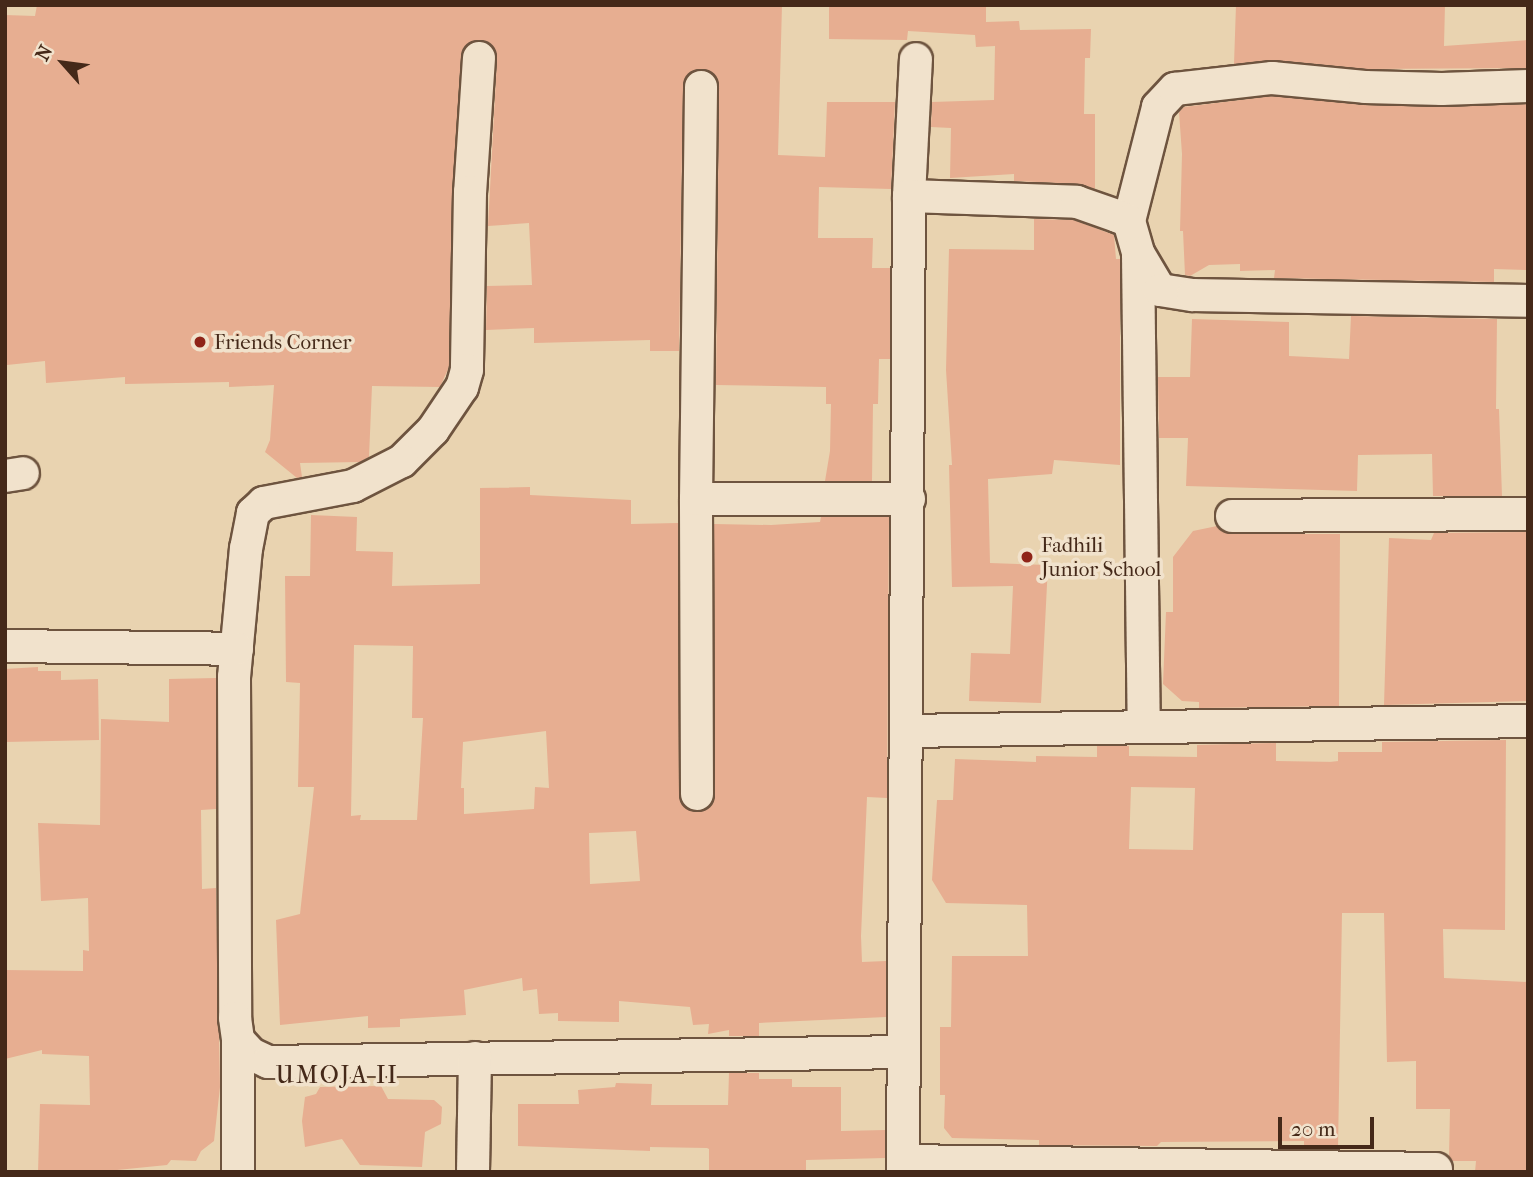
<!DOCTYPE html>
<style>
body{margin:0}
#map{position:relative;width:1533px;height:1177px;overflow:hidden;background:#e9d3b0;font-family:"IM FELL French Canon",serif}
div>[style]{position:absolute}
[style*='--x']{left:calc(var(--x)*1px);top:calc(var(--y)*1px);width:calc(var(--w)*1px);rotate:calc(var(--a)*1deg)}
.building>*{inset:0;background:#e7ae91}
.roads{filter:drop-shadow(2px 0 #6e543f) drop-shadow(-2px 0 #6e543f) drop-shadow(0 2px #6e543f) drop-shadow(0 -2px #6e543f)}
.minor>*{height:32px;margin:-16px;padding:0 16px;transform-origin:16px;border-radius:16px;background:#f1e2cc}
.dots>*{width:19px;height:19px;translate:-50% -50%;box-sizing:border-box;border:4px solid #f1e2cc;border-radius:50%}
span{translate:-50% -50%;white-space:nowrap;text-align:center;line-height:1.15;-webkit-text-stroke:7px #f1e2cc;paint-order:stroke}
.poi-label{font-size:21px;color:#452919}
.left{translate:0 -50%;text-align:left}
.quarter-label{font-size:24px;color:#452919;letter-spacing:2px}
.frame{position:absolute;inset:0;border:7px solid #452919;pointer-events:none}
.north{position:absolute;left:28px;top:28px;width:70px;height:70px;-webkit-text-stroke:5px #f1e2cc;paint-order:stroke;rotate:298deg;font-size:19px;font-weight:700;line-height:28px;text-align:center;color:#452919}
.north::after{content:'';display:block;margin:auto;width:24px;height:32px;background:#452919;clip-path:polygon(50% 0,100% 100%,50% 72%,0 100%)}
.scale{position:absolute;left:1278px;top:1117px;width:96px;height:32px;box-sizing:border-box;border:4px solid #452919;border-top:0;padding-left:9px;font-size:21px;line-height:24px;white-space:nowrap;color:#452919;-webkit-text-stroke:5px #f1e2cc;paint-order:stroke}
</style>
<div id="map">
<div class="building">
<div style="clip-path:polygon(37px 5px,782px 5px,778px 155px,825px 157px,827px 102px,895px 102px,891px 189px,819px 187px,818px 238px,873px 238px,872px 268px,890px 268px,890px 359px,879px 359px,878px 404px,873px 404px,872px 481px,825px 481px,830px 451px,831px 404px,826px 404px,826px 387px,716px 385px,719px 87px,717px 77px,702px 69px,691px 71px,683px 87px,679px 351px,650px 351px,650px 340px,534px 343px,534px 328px,486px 330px,487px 286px,532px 285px,529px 223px,488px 226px,497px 59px,490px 43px,480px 40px,464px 47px,461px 57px,452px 192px,449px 367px,440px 387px,372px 386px,369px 457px,360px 462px,300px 463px,302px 477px,297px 478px,265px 452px,270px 440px,274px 385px,229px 387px,229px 382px,125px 384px,125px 377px,46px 383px,45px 361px,7px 365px,5px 15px,35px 16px)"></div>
<div style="clip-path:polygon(829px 5px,986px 5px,986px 22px,1019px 21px,1020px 30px,1091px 29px,1090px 58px,1085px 58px,1084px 114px,1095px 114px,1095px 189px,1078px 184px,1014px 181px,1014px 174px,950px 178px,951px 128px,931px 127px,932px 102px,994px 100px,995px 46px,976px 47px,975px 35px,908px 31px,907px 40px,829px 39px)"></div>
<div style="clip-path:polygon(1236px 5px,1445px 5px,1444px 46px,1528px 40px,1528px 68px,1366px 69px,1273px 60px,1234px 64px)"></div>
<div style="clip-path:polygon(1272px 96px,1364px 105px,1443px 107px,1528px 104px,1528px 270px,1494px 269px,1494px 282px,1274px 278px,1275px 270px,1240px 271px,1240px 264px,1209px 265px,1190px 276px,1185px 275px,1183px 231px,1180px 231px,1182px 154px,1179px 112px,1184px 107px)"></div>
<div style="clip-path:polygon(1034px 219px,1074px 220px,1114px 235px,1116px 259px,1120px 259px,1120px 465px,1054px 460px,1052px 474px,988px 479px,990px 563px,1048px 565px,1041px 703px,969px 701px,971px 653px,1010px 654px,1013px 586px,952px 587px,949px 465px,952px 465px,946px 370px,949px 249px,1034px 250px)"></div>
<div style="clip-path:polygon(1351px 316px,1497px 319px,1496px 409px,1499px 409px,1502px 496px,1433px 496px,1432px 454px,1358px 455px,1357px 491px,1186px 486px,1188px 438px,1159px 438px,1158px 377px,1190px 377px,1192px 319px,1289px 322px,1289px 356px,1349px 359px)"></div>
<div style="clip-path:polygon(evenodd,530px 487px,530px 495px,631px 500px,631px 524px,678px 523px,679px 794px,682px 804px,696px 812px,707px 809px,715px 794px,714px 524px,771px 525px,820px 522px,821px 517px,889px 517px,887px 798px,867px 797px,861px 936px,862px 962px,886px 961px,886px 1017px,759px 1023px,759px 1036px,729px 1036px,729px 1030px,708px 1034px,709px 1024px,693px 1025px,690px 1007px,619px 1001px,619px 1022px,558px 1021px,558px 1013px,539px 1014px,537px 989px,523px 991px,522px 978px,464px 990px,466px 1015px,400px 1019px,400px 1027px,368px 1028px,368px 1016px,280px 1025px,276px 920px,300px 914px,314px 787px,298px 787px,300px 683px,286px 682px,285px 576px,310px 576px,311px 515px,357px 517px,356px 551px,393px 552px,392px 586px,480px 584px,480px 488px,530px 487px,354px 645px,413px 646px,412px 718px,423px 718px,417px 820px,360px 820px,361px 815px,351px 816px,354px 645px,530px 487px,546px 731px,549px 788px,535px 787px,534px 809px,464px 814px,464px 788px,461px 788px,463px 742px,546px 731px,530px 487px,636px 831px,640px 881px,590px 884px,589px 833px,636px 831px)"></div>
<div style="clip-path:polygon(1217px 526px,1232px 534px,1340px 534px,1339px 706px,1199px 708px,1199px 702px,1182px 701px,1163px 684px,1166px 612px,1173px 612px,1173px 557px,1193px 531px)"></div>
<div style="clip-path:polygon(1528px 532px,1528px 701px,1384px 705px,1389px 538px,1431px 540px,1434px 533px)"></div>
<div style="clip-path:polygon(38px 667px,38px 671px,61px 671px,61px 680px,98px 679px,99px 740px,5px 742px,5px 669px)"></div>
<div style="clip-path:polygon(216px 678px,216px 809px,201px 810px,202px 889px,216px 888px,220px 1087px,214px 1141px,201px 1151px,196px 1161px,171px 1160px,167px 1165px,117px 1170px,38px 1172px,40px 1104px,90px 1105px,89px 1056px,42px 1054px,42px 1050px,5px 1059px,5px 970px,83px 971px,83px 950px,89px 951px,88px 898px,41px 901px,38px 823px,100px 825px,101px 719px,169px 722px,169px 679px)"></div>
<div style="clip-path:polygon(evenodd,1506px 740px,1505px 930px,1443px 929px,1444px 978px,1528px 982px,1528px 1172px,1475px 1172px,1476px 1161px,1452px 1161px,1449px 1157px,1450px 1109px,1416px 1109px,1416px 1061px,1387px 1062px,1384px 913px,1342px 913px,1338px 1149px,1304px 1149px,1304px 1141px,1161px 1142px,1157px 1146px,1039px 1145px,1039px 1140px,952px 1138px,944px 1128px,945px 1095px,940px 1095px,940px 1027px,951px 1027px,952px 956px,1028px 956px,1027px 905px,946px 903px,932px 880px,937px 800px,953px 800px,955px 759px,1036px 762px,1036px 756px,1097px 757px,1097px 746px,1129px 746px,1129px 756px,1197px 757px,1197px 745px,1276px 743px,1276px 761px,1338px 762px,1338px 752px,1382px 752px,1382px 742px,1506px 740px,1131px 787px,1195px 788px,1193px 850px,1129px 849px,1131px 787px)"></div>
<div style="clip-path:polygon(729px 1073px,759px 1073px,759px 1079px,792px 1079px,792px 1087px,841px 1087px,841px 1131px,885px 1130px,885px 1158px,806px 1160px,806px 1172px,709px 1172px,709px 1149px,707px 1148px,650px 1147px,650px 1151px,518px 1146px,518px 1104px,579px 1104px,578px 1090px,615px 1087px,616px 1083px,652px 1084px,651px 1105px,728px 1105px)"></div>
<div style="clip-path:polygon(381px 1086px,388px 1099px,434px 1100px,442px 1107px,441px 1124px,425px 1132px,422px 1167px,360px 1165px,342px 1139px,305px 1147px,302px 1121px,305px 1097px,316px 1094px,320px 1087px)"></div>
</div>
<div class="roads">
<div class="minor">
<div style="--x:479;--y:58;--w:134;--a:93.8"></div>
<div style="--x:470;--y:192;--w:178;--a:91"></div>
<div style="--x:467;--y:370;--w:18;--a:106"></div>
<div style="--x:462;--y:387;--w:52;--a:124"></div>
<div style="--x:433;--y:430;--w:44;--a:135"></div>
<div style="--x:402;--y:461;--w:55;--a:153"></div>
<div style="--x:353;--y:486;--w:91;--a:169.2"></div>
<div style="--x:264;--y:503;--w:15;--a:138"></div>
<div style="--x:253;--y:513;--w:36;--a:101"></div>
<div style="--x:246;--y:548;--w:130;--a:95.3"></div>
<div style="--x:234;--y:677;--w:341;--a:89.8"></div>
<div style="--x:235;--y:1018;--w:22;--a:82"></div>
<div style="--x:238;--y:1040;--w:19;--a:47"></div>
<div style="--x:251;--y:1054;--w:19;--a:25"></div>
<div style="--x:268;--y:1062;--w:636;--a:-0.9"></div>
<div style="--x:909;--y:196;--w:137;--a:-87.1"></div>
<div style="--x:1129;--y:221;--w:118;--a:-75.7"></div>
<div style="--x:1158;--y:107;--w:25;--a:-47"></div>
<div style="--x:1175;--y:89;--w:98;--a:-6.5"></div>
<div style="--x:1272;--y:78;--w:93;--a:5.5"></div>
<div style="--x:1365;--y:87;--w:77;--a:1.5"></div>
<div style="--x:1442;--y:89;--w:86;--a:-2"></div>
<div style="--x:1138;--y:255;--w:471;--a:89.3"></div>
<div style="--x:5;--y:476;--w:18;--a:-9"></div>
<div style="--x:696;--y:499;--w:213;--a:0"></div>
<div style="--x:1232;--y:516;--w:296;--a:-0.4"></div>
<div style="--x:5;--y:646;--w:232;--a:0.7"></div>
<div style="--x:907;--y:731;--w:621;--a:-0.92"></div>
<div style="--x:697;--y:794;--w:295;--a:-90.2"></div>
<div style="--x:696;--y:499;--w:412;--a:-89.3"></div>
<div style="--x:238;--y:1040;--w:132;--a:90"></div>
<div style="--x:904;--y:1161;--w:532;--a:0.86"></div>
<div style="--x:473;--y:1172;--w:114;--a:-89"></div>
<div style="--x:903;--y:1172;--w:976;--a:-89.65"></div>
<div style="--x:909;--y:196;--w:168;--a:2"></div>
<div style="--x:1077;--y:202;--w:42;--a:19.3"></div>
<div style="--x:1117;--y:216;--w:13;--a:23"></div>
<div style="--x:1129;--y:221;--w:33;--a:74"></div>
<div style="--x:1138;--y:253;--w:43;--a:59.3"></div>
<div style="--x:1160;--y:290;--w:33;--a:9"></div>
<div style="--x:1193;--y:295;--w:335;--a:1"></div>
</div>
</div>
<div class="dots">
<div style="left:200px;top:342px;background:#8f2418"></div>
<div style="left:1027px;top:557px;background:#8f2418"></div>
</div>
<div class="poi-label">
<span class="left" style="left:214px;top:342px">Friends Corner</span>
<span class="left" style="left:1041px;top:557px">Fadhili<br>Junior School</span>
</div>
<div class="quarter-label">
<span style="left:337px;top:1076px">UMOJA II</span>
</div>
<div class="frame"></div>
<div class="north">N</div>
<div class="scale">20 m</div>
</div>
